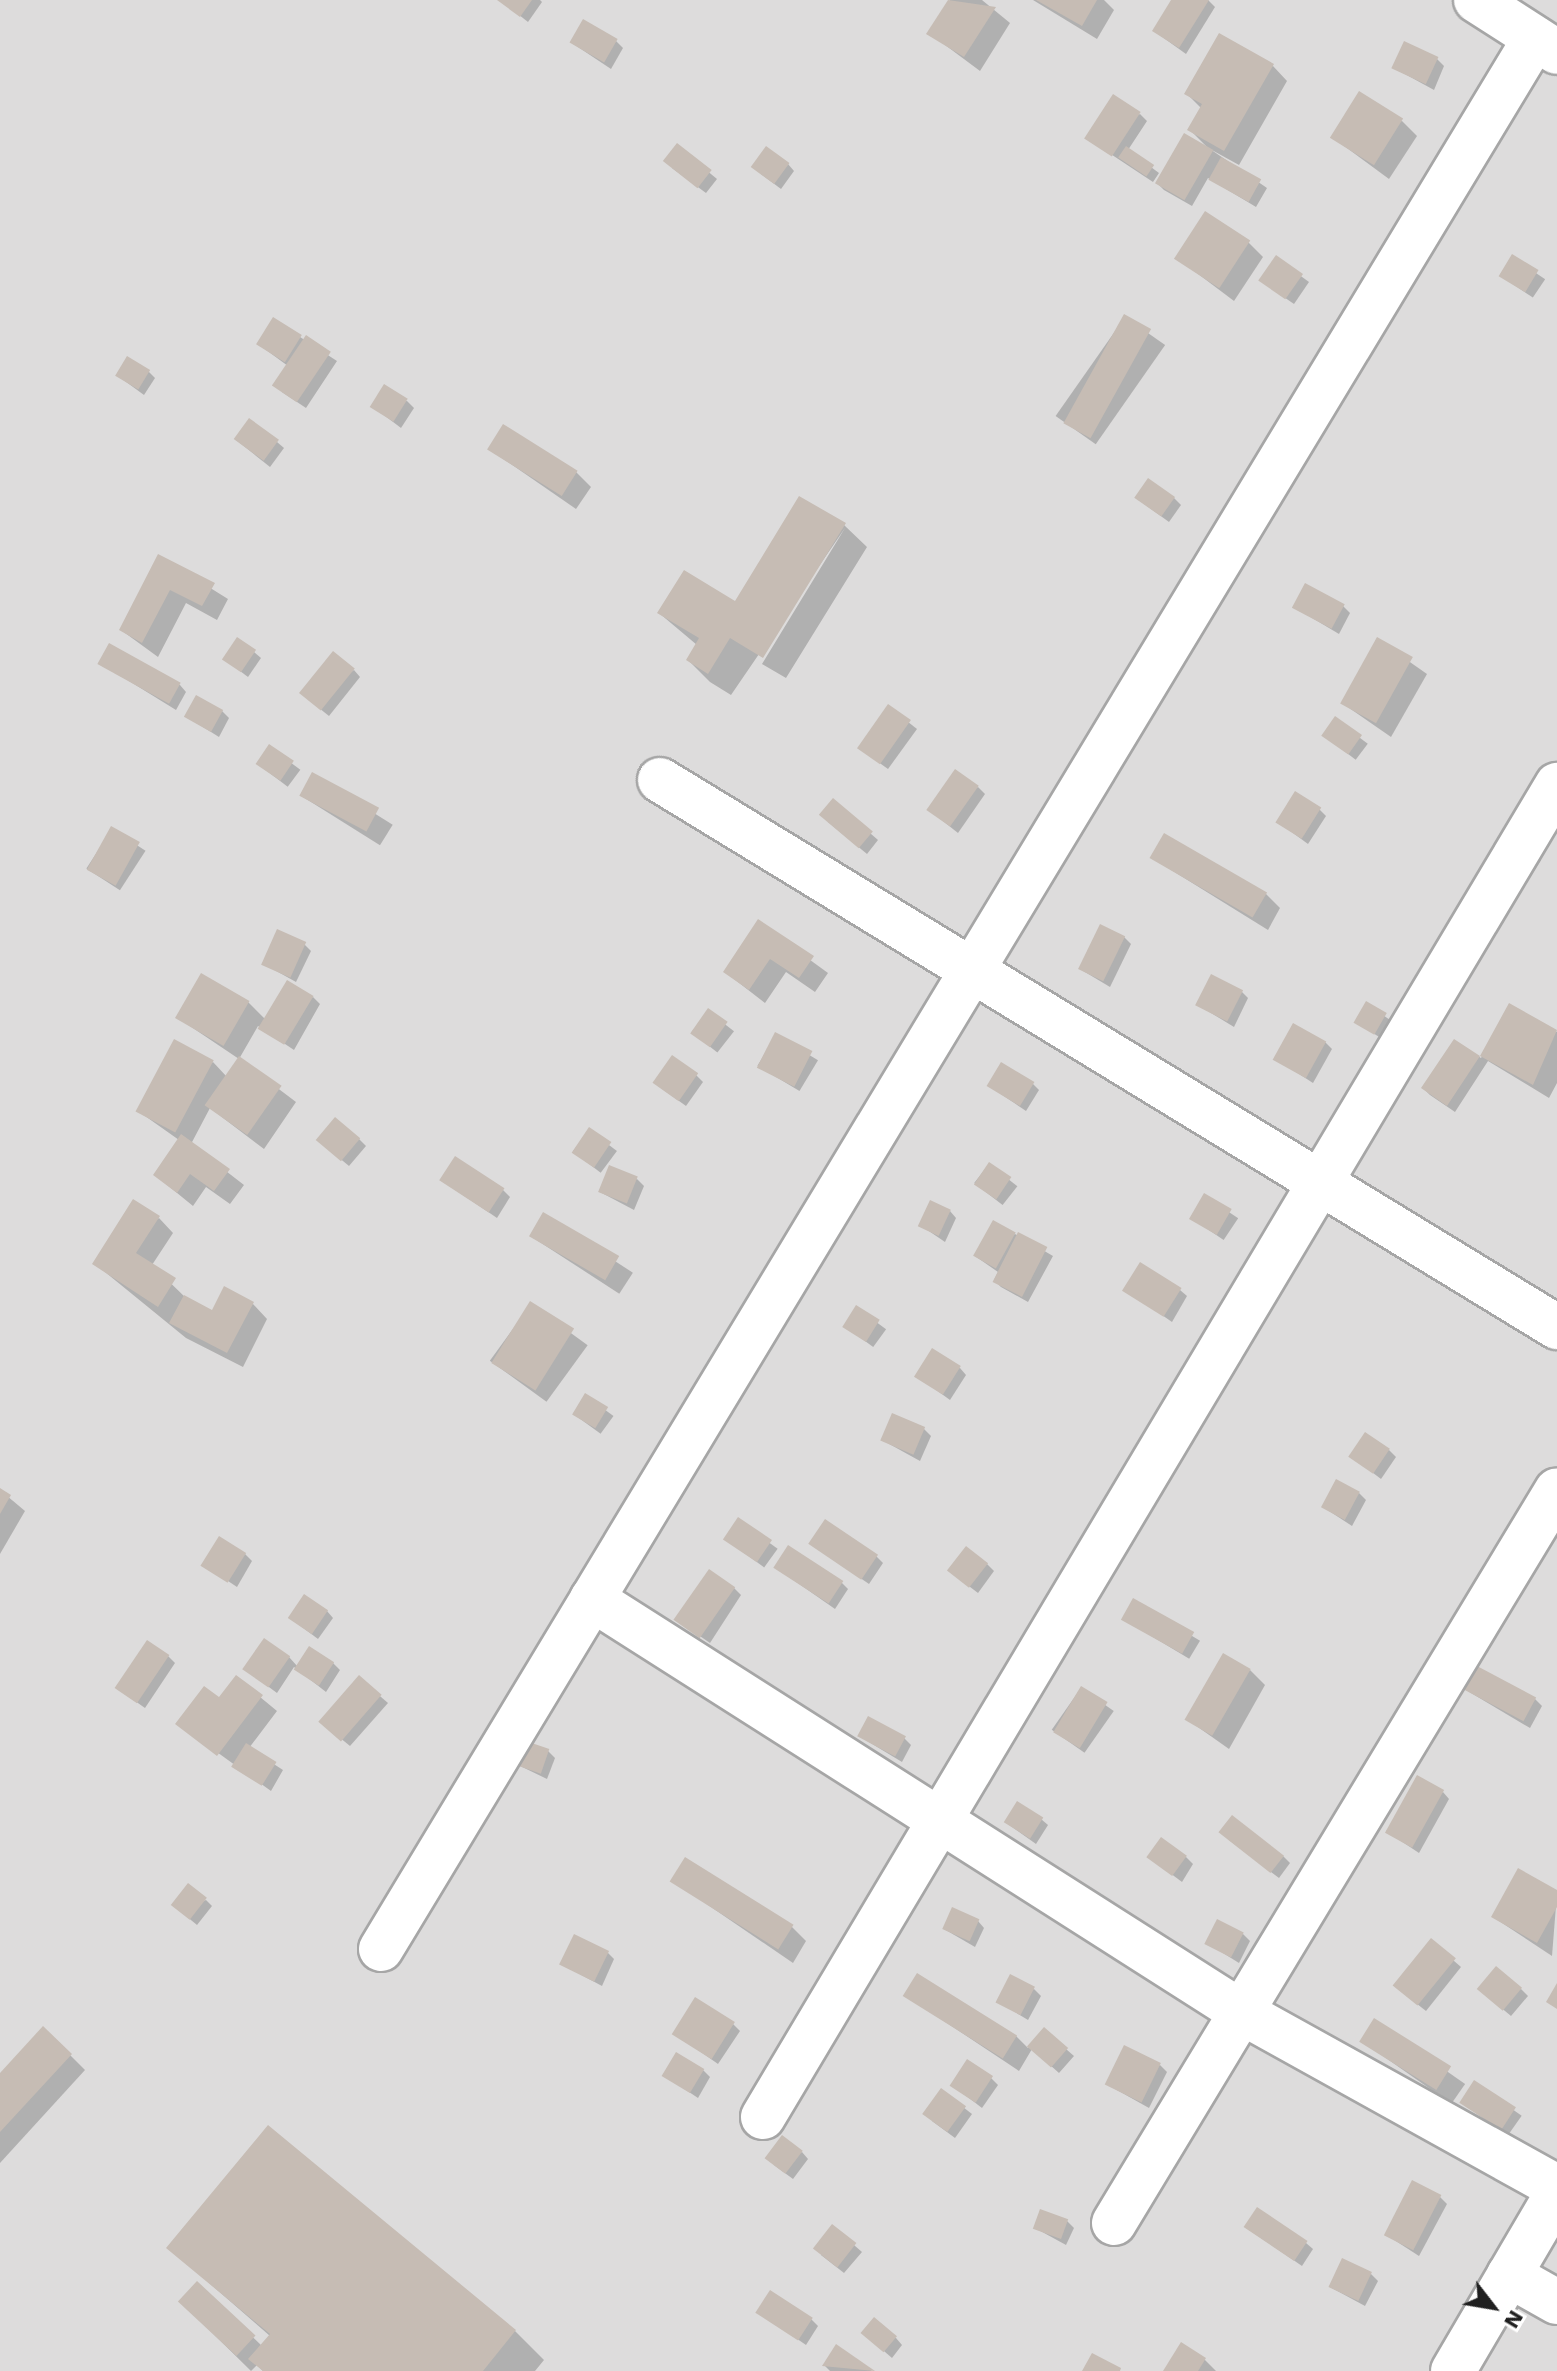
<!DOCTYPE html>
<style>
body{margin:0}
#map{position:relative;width:1557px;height:2371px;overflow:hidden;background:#f1ede5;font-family:"Work Sans",sans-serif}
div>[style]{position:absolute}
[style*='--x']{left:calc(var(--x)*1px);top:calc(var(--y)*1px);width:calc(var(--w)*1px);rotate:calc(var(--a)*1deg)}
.residential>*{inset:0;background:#dddcdc;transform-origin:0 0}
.shadow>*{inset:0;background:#0003;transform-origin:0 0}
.building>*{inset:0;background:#c6bcb4;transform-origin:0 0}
.roads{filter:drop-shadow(2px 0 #a6a6a6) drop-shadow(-2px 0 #a6a6a6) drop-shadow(0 2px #a6a6a6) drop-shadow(0 -2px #a6a6a6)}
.minor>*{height:44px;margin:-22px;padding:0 22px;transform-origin:22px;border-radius:22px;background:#fff}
span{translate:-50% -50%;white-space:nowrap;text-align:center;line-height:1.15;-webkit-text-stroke:8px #fff;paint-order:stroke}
.north{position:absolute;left:1453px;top:2267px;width:80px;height:80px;-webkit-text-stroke:6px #fff;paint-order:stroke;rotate:121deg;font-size:22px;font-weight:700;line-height:32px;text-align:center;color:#1f1f1f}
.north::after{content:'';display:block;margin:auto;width:28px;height:36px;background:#1f1f1f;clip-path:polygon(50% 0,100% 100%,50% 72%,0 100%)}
</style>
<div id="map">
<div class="residential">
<div style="left:0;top:0;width:1557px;height:2371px"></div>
</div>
<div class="shadow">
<div style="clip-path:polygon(500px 0,540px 0,542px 2px,528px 22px)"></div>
<div style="clip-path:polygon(950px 0,982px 0,1010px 23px,980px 71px,929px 33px)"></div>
<div style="clip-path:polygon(1033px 0,1104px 0,1114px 10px,1097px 39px)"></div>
<div style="clip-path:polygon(1174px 0,1208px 0,1215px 7px,1186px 54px,1154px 31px)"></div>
<div style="clip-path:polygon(616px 41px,623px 48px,611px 69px,572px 43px)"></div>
<div style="clip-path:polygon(1437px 59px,1444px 66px,1434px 90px,1394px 68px)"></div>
<div style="clip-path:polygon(1273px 66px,1287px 81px,1239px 165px,1210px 149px,1267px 188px,1256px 207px,1208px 178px,1192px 206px,1164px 190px,1157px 183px,1207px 147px,1190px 130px,1202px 109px,1186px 93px)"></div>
<div style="clip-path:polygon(1140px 114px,1147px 121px,1128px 150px,1159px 173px,1153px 182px,1088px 139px)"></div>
<div style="clip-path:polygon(1402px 121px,1417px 136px,1389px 179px,1332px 137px)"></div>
<div style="clip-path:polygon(677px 146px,717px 179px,706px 193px,672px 168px)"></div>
<div style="clip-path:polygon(788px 164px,794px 171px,781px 189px,761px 174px)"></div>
<div style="clip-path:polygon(1248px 242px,1263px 257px,1234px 301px,1177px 258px)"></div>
<div style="left:1512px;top:257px;width:40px;height:22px;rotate:34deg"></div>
<div style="clip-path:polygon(1276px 258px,1309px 282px,1294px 304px,1268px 286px)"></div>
<div style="left:1125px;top:317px;width:49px;height:121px;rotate:35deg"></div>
<div style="clip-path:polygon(300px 337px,337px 361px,306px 408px,282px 392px,288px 366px,258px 344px)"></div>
<div style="clip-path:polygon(148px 371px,155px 378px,144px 395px,118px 376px)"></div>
<div style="clip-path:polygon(407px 401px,414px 408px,401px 428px,372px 406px)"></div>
<div style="clip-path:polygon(235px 439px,277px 442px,284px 448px,270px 467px)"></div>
<div style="clip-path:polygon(489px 449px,576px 472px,591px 487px,576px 509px)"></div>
<div style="clip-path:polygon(1136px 498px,1174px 498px,1181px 505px,1169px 522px)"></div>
<div style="clip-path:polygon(844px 525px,867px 547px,786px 678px,762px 664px,845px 528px,731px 695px,710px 682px,688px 660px,697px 645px,659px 613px,736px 604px)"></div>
<div style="clip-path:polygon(159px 556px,228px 599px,217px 620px,186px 603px,158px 657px,121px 630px)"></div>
<div style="clip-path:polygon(1343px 606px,1350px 613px,1339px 634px,1294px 607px)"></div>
<div style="clip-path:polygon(1377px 639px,1427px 674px,1391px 737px,1342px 703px)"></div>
<div style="clip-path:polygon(254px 652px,261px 658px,248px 677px,224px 659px)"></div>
<div style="clip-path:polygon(100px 663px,180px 685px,186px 692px,176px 710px)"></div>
<div style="clip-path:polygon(354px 670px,360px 677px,329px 716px,309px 700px)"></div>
<div style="clip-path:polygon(889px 707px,917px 729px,888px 769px,867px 754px)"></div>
<div style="clip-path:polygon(222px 711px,229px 718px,219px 737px,187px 717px)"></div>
<div style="left:1335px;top:719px;width:41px;height:20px;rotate:37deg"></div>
<div style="left:270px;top:747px;width:38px;height:21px;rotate:37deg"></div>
<div style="left:313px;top:775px;width:94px;height:24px;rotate:32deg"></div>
<div style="clip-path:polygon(978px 787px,985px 794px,958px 833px,929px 810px)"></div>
<div style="clip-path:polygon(833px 801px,878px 840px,867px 854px,828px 822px)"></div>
<div style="clip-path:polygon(1319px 809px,1326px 816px,1308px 844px,1278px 822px)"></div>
<div style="left:112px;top:829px;width:40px;height:47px;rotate:33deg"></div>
<div style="clip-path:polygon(1534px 853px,1541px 860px,1530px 877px,1508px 863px)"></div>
<div style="clip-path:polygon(1152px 858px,1265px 893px,1280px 908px,1268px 930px)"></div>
<div style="clip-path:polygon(758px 922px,828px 973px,815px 992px,786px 972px,765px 1003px,725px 972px)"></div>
<div style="clip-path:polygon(1124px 937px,1131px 944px,1110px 987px,1080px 969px)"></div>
<div style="clip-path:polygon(304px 944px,311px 951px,296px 982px,262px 963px)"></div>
<div style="clip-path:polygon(1241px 991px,1248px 998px,1234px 1027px,1198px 1005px)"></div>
<div style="clip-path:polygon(313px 997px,320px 1004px,294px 1050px,258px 1026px,239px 1059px,296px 1102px,264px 1149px,210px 1108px,191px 1144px,244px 1185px,230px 1204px,206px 1187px,193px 1206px,155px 1175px,179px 1140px,138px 1111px,213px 1062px,227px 1077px,239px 1059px,178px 1018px,248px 1002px,266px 1020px)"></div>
<div style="clip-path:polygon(1367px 1004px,1393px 1022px,1384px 1040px,1357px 1023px)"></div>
<div style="clip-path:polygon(1510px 1006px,1557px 1032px,1557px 1083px,1549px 1098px,1488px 1061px,1455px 1112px,1430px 1095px,1423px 1088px,1455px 1041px,1481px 1058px)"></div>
<div style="left:708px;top:1011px;width:33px;height:27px;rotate:38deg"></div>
<div style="left:776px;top:1035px;width:49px;height:36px;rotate:31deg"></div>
<div style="clip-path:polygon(1325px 1042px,1332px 1049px,1313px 1083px,1276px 1059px)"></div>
<div style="clip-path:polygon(696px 1075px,703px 1082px,686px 1106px,661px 1088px)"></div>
<div style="clip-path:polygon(1032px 1083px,1039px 1090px,1026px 1111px,989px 1086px)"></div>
<div style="left:589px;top:1130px;width:35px;height:27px;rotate:37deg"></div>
<div style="clip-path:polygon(359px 1139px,366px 1146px,349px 1166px,326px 1147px)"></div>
<div style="left:989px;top:1164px;width:36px;height:24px;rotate:38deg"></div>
<div style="clip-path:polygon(637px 1179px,644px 1186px,634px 1210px,600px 1192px)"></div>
<div style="clip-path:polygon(441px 1180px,503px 1190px,510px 1197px,497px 1218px)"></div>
<div style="left:1205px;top:1196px;width:40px;height:26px;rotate:34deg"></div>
<div style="clip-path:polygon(950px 1211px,956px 1218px,945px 1242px,920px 1225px)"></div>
<div style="left:544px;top:1215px;width:106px;height:25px;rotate:33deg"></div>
<div style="clip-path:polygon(159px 1218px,173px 1233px,152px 1265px,187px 1299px,213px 1312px,253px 1304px,267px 1319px,243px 1367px,186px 1338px,94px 1263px)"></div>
<div style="clip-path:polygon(1015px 1234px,1053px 1256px,1028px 1302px,1001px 1287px,994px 1280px,998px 1272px,975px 1256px)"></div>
<div style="clip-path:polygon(1126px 1290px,1180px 1290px,1187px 1296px,1172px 1322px)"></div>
<div style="left:531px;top:1304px;width:70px;height:70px;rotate:36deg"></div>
<div style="left:857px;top:1308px;width:36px;height:22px;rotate:36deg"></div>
<div style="clip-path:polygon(960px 1368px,966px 1375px,950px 1400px,917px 1376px)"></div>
<div style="left:586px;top:1396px;width:34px;height:22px;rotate:36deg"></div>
<div style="clip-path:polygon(924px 1429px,931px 1436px,920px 1461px,882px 1440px)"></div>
<div style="clip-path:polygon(1389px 1450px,1396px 1457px,1381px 1479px,1352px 1457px)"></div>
<div style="clip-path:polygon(0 1490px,25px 1511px,0 1554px)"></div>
<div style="clip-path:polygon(1359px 1493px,1366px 1500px,1352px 1526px,1323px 1507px)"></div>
<div style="left:738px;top:1520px;width:49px;height:23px;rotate:36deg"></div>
<div style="clip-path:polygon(811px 1544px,876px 1556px,883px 1563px,869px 1584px)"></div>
<div style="clip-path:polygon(245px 1554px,252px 1561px,237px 1587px,204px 1565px)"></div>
<div style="clip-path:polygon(987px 1564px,994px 1571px,978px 1593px,957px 1577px)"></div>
<div style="clip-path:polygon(775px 1567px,841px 1582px,848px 1589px,835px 1609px)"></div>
<div style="clip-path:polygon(734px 1588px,741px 1595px,710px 1643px,678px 1621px)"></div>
<div style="left:1134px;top:1601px;width:77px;height:21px;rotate:31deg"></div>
<div style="clip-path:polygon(327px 1611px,333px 1618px,318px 1639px,298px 1624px)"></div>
<div style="clip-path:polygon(168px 1656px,175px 1663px,145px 1708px,125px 1694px)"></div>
<div style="clip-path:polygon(289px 1657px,298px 1667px,333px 1663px,340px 1670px,326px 1692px,294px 1667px,277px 1693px,246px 1670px)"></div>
<div style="clip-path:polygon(1250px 1670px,1265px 1685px,1229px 1749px,1188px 1720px)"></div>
<div style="clip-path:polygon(237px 1678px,277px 1711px,249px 1748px,283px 1770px,271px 1791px,178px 1724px,220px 1700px)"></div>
<div style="clip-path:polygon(359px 1678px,388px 1703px,350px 1746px,328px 1728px)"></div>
<div style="left:1081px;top:1688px;width:40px;height:51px;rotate:35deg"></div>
<div style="clip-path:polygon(1466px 1690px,1535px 1699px,1542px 1706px,1530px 1728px)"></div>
<div style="clip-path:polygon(859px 1736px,904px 1738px,911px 1745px,902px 1762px)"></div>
<div style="clip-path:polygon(548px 1751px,555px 1758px,547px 1779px,514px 1763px)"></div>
<div style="clip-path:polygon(1443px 1792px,1449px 1799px,1419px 1853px,1386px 1831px)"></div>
<div style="clip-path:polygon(1041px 1819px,1048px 1825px,1036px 1844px,1005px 1822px)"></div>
<div style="clip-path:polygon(1229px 1840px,1283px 1856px,1290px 1863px,1279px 1878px)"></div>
<div style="clip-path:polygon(1186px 1857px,1193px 1864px,1182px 1882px,1150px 1858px)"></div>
<div style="clip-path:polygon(673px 1881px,792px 1927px,806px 1941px,793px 1963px)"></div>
<div style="clip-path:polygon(1557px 1893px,1552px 1956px,1493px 1917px)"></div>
<div style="clip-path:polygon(206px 1900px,212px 1906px,197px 1925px,180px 1911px)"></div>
<div style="clip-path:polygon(978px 1921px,984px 1928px,975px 1947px,944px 1929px)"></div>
<div style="clip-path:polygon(1243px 1934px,1250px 1941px,1239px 1963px,1207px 1943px)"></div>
<div style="clip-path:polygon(1431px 1941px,1461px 1967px,1426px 2011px,1402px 1992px)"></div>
<div style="clip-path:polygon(607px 1952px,614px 1959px,602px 1986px,561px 1964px)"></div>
<div style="clip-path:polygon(1034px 1989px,1041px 1996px,1028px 2020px,997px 2001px)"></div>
<div style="clip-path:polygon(1521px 1989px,1528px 1996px,1511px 2016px,1487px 1996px)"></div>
<div style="clip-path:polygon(905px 1995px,1016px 2036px,1028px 2048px,1044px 2030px,1074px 2056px,1059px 2073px,1032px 2049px,1019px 2071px)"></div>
<div style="left:1375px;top:2021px;width:110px;height:24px;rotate:35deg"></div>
<div style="clip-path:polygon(733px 2024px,740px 2031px,718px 2064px,674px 2033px)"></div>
<div style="clip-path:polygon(70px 2055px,85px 2070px,0 2163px,0 2076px)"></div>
<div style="clip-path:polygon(1160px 2065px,1167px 2072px,1149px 2108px,1108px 2085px)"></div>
<div style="clip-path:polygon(703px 2070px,710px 2077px,698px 2098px,665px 2076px)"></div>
<div style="clip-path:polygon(991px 2078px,998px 2085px,982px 2108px,952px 2085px)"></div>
<div style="left:1475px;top:2083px;width:57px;height:24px;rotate:35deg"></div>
<div style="clip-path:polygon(942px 2091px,972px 2114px,955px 2138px,932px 2121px)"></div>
<div style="clip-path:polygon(268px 2128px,515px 2331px,544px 2360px,535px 2371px,263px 2371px,257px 2365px,251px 2371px,180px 2301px,197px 2284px,262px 2346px,270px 2336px,169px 2248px)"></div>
<div style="clip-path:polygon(802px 2152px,808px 2159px,793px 2179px,774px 2165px)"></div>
<div style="clip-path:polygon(1440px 2197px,1447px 2204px,1419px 2256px,1385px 2234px)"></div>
<div style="clip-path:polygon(1067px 2221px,1074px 2228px,1066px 2245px,1035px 2228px)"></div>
<div style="clip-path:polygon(832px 2226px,862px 2252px,844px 2273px,821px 2255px)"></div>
<div style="clip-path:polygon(1245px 2227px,1306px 2243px,1313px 2249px,1302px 2266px)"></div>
<div style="clip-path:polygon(1371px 2274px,1378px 2281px,1365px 2306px,1330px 2287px)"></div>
<div style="clip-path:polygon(758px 2312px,811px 2319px,818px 2326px,806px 2345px)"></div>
<div style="clip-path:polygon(896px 2338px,902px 2345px,892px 2358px,870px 2339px)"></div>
<div style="clip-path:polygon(1182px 2345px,1205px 2360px,1216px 2371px,1165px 2371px)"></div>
<div style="clip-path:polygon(837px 2347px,872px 2371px,830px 2371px,824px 2365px)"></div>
</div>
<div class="building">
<div style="clip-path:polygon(497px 0,532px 0,520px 17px)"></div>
<div style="clip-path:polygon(948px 0,996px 7px,964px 57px,926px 34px)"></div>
<div style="clip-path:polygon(1036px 0,1097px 0,1082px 26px)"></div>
<div style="clip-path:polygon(1171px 0,1209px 0,1179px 48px,1152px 31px)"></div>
<div style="left:583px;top:19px;width:40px;height:27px;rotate:30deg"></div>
<div style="clip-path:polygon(1219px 33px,1274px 64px,1224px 151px,1187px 130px,1202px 104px,1184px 94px)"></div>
<div style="left:1404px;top:41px;width:38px;height:30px;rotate:25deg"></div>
<div style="left:1359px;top:91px;width:52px;height:55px;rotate:32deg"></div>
<div style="left:1113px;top:94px;width:33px;height:53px;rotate:33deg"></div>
<div style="left:1184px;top:133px;width:34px;height:58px;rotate:30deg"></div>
<div style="left:677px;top:143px;width:44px;height:23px;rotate:38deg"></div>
<div style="left:766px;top:146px;width:29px;height:26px;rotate:36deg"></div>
<div style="left:1126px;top:146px;width:34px;height:14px;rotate:34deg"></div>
<div style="left:1221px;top:157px;width:46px;height:26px;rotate:29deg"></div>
<div style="left:1205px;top:211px;width:54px;height:57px;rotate:33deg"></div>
<div style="left:1512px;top:254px;width:31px;height:26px;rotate:31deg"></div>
<div style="left:1276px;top:255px;width:33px;height:31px;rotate:35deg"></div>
<div style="left:1124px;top:314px;width:31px;height:125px;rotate:29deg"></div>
<div style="left:273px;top:317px;width:34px;height:32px;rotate:32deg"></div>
<div style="left:306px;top:335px;width:30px;height:61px;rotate:34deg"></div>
<div style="left:127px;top:356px;width:27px;height:23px;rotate:31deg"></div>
<div style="left:384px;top:384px;width:28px;height:27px;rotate:32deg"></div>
<div style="left:249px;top:418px;width:37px;height:26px;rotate:36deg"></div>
<div style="left:503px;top:424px;width:88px;height:30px;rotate:32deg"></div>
<div style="left:1148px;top:478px;width:33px;height:24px;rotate:35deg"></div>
<div style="clip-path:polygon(799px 496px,846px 523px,763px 658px,730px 638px,708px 674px,686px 660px,699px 638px,657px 613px,684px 570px,735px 601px)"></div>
<div style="clip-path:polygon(158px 554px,215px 583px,202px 606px,170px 590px,142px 643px,119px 630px)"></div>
<div style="left:1305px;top:583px;width:45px;height:28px;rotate:28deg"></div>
<div style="left:237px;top:637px;width:23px;height:27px;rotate:34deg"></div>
<div style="left:1377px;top:637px;width:41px;height:76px;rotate:29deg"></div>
<div style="left:109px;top:643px;width:82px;height:24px;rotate:29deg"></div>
<div style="left:333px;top:651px;width:28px;height:54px;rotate:39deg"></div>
<div style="left:196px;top:695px;width:31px;height:25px;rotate:29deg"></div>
<div style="left:888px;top:704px;width:28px;height:54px;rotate:35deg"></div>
<div style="left:1335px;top:716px;width:33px;height:24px;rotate:35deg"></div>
<div style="left:269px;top:744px;width:30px;height:24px;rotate:34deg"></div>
<div style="left:955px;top:769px;width:29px;height:50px;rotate:35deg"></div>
<div style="left:312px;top:772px;width:76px;height:27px;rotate:28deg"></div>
<div style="left:1295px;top:791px;width:31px;height:37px;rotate:32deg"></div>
<div style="left:833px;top:798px;width:52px;height:22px;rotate:40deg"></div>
<div style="left:111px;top:826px;width:33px;height:50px;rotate:29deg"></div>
<div style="left:1164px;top:833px;width:119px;height:29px;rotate:30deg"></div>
<div style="clip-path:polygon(758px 919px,814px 956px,799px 978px,770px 959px,749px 990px,723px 972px)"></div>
<div style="left:1100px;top:924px;width:28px;height:50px;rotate:26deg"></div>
<div style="left:277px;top:929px;width:32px;height:39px;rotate:24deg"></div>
<div style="left:201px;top:973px;width:56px;height:52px;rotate:30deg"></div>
<div style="left:1211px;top:974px;width:36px;height:35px;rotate:27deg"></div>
<div style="left:287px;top:980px;width:31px;height:57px;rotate:31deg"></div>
<div style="left:1366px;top:1001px;width:24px;height:25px;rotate:30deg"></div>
<div style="clip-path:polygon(1509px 1003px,1557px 1030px,1533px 1085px,1480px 1056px,1447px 1106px,1421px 1088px,1454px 1039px,1480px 1056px)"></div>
<div style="left:708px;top:1008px;width:24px;height:31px;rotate:35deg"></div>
<div style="left:1293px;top:1023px;width:38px;height:42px;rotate:29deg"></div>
<div style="left:775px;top:1032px;width:42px;height:40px;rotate:27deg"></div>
<div style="left:174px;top:1039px;width:45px;height:82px;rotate:28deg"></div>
<div style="left:672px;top:1055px;width:32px;height:34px;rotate:35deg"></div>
<div style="left:239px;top:1056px;width:52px;height:60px;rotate:35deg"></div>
<div style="left:1001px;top:1062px;width:39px;height:28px;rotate:31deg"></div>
<div style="left:335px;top:1117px;width:33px;height:30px;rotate:40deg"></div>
<div style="left:589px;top:1127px;width:27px;height:31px;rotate:34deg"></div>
<div style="clip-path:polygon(181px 1134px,230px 1169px,214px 1191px,190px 1174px,177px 1193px,153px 1175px)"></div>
<div style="left:455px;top:1156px;width:59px;height:29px;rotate:33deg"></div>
<div style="left:989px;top:1162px;width:27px;height:27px;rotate:34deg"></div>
<div style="left:609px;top:1165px;width:31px;height:29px;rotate:22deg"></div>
<div style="left:1204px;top:1193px;width:32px;height:30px;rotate:30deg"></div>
<div style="clip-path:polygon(133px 1199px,160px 1216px,136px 1253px,176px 1278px,158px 1307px,92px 1264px)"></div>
<div style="left:930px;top:1200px;width:23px;height:29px;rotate:25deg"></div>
<div style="left:543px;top:1212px;width:88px;height:28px;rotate:30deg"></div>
<div style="left:993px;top:1220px;width:26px;height:41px;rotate:29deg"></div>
<div style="left:1018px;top:1232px;width:33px;height:56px;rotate:27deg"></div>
<div style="left:1140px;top:1262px;width:49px;height:34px;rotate:32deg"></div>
<div style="clip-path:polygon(224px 1286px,254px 1302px,227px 1353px,169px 1323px,184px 1295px,212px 1310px)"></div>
<div style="left:530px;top:1301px;width:52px;height:73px;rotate:32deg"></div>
<div style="left:856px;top:1305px;width:28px;height:26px;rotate:32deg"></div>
<div style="left:932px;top:1348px;width:34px;height:34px;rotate:32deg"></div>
<div style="left:585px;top:1393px;width:27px;height:25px;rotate:31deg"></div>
<div style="left:892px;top:1413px;width:36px;height:30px;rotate:23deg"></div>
<div style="left:1365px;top:1432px;width:30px;height:30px;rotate:34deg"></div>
<div style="left:1336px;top:1479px;width:27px;height:32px;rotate:28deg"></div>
<div style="clip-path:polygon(0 1488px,11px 1495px,0 1514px)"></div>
<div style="left:738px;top:1517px;width:41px;height:27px;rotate:34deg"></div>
<div style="left:825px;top:1519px;width:64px;height:30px;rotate:34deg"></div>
<div style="left:219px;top:1536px;width:32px;height:35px;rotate:32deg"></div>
<div style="left:788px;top:1545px;width:66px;height:27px;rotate:33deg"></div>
<div style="left:966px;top:1546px;width:28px;height:31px;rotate:38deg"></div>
<div style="left:709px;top:1569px;width:32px;height:62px;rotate:35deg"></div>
<div style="left:304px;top:1594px;width:29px;height:29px;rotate:34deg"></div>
<div style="left:1133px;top:1598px;width:70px;height:25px;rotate:29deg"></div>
<div style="left:264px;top:1638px;width:32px;height:38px;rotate:35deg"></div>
<div style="left:147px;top:1640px;width:27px;height:58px;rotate:34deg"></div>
<div style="left:309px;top:1646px;width:30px;height:28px;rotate:33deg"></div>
<div style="left:1223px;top:1653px;width:32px;height:77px;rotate:30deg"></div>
<div style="left:1477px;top:1666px;width:67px;height:27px;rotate:28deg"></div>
<div style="clip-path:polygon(236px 1675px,263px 1695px,217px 1756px,175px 1724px,204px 1686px,219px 1697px)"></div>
<div style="left:359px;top:1675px;width:30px;height:62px;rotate:41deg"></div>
<div style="left:1081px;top:1686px;width:31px;height:54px;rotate:31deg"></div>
<div style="left:868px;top:1716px;width:43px;height:23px;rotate:28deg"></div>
<div style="left:520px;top:1739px;width:31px;height:26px;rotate:19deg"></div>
<div style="left:246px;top:1743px;width:36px;height:28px;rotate:32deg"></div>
<div style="left:1417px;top:1775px;width:31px;height:66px;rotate:29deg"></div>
<div style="left:1017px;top:1801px;width:31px;height:25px;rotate:32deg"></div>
<div style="left:1232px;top:1815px;width:66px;height:22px;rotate:38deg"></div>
<div style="left:1161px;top:1837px;width:32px;height:25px;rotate:36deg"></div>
<div style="left:685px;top:1857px;width:128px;height:29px;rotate:32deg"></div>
<div style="clip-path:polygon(1518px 1868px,1557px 1890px,1557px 1907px,1537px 1943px,1491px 1917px)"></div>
<div style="left:188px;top:1883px;width:24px;height:28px;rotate:38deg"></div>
<div style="left:952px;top:1907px;width:30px;height:24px;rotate:24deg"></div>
<div style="left:1217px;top:1919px;width:30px;height:28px;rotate:27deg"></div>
<div style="left:574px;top:1934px;width:39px;height:34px;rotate:26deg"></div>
<div style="left:1431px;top:1938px;width:32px;height:61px;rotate:39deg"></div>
<div style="left:1496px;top:1966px;width:34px;height:30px;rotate:40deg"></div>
<div style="left:917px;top:1973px;width:118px;height:27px;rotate:32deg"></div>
<div style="left:1010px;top:1974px;width:28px;height:32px;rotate:27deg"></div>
<div style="clip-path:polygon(1557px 1983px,1557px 2009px,1546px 2002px)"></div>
<div style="left:695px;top:1997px;width:47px;height:44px;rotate:32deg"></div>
<div style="left:1374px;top:2018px;width:91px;height:28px;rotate:32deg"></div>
<div style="clip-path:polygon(43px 2026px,72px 2054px,0 2132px,0 2073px)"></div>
<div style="left:1044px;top:2027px;width:32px;height:26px;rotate:41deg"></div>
<div style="left:1124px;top:2045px;width:41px;height:44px;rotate:26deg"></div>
<div style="left:676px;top:2052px;width:33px;height:28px;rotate:31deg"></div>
<div style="left:967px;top:2059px;width:31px;height:32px;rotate:33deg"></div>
<div style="left:1474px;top:2080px;width:50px;height:27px;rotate:33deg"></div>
<div style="left:941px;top:2088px;width:31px;height:32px;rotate:36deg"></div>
<div style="clip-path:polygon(268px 2125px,516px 2330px,483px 2371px,263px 2371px,248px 2359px,270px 2334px,166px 2248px)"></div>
<div style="left:782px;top:2135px;width:26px;height:29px;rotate:37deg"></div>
<div style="left:1412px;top:2180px;width:33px;height:62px;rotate:27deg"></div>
<div style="left:1257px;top:2207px;width:61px;height:24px;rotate:34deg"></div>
<div style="left:1040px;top:2209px;width:30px;height:21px;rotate:20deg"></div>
<div style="left:832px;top:2224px;width:31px;height:31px;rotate:38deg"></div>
<div style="left:1342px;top:2258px;width:33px;height:32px;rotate:25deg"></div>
<div style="left:197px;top:2281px;width:80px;height:28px;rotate:43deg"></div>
<div style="left:770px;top:2290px;width:51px;height:27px;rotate:33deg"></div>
<div style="left:874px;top:2317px;width:30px;height:21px;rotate:40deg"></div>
<div style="clip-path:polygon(1181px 2342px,1206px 2358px,1198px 2371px,1163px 2371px)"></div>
<div style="clip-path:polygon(836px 2344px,875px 2371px,822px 2366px)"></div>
<div style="clip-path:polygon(1092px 2353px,1121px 2368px,1120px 2371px,1082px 2371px)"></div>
</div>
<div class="roads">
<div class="minor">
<div style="--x:1476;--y:0;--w:96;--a:32.7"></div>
<div style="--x:660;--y:780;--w:1051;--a:31.38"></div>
<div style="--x:592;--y:1599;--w:769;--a:32.47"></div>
<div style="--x:1241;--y:2012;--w:361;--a:29"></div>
<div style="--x:381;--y:1949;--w:2232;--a:-58.87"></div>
<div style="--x:763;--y:2117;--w:1551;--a:-59.2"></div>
<div style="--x:1114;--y:2223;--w:856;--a:-58.85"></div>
<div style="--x:1509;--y:2275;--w:55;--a:29.4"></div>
<div style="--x:1453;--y:2371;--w:205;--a:-59.6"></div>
</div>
</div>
<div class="north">N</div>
</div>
